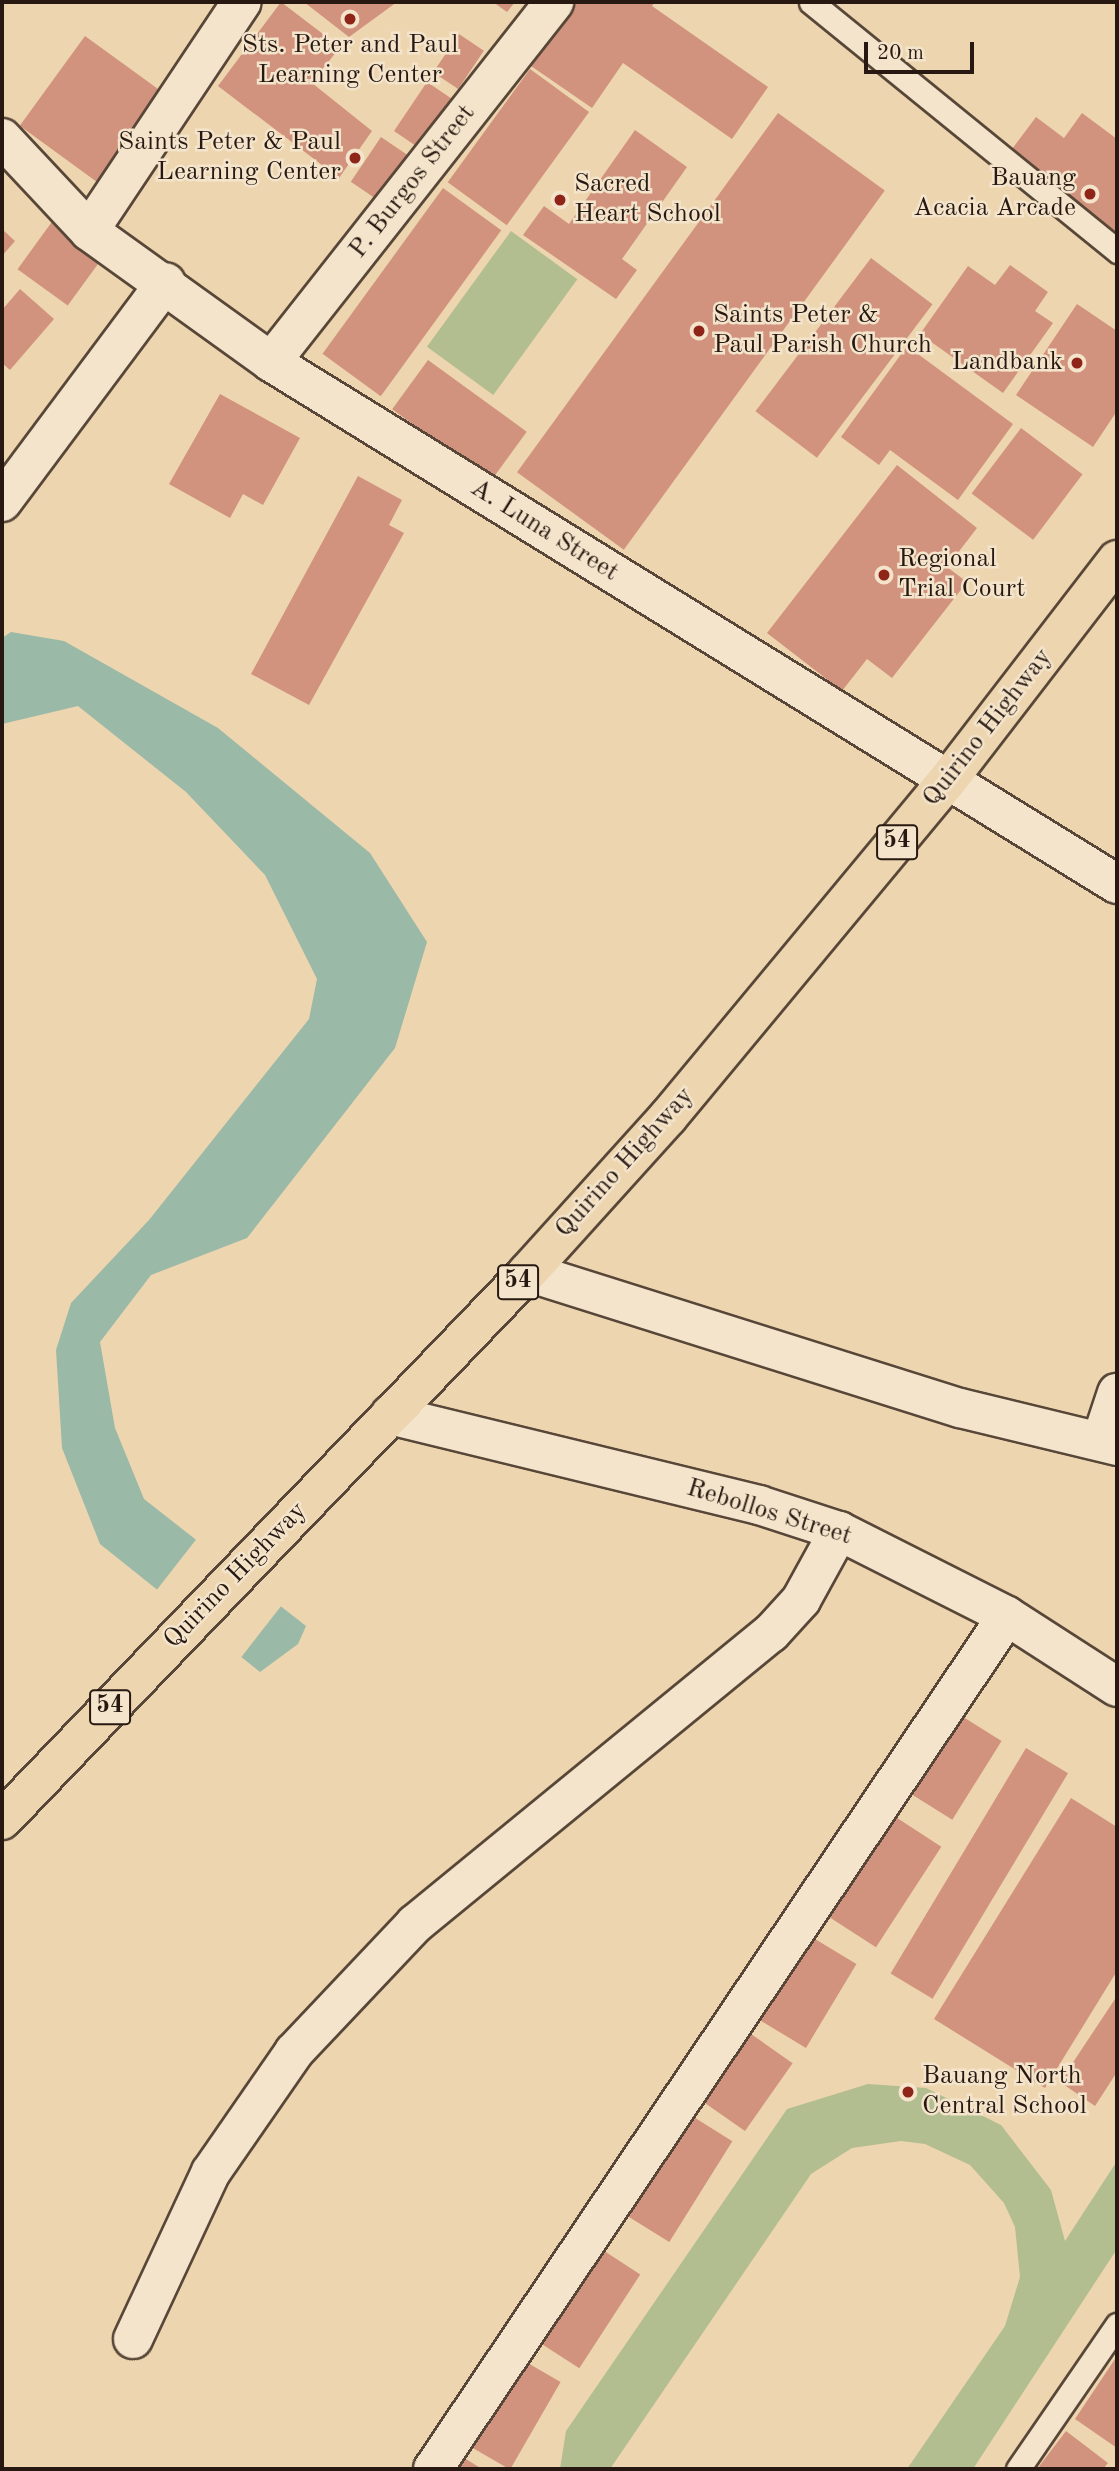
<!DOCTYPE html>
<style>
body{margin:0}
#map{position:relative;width:1119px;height:2471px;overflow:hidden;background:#edd5af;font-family:"Old Standard TT",serif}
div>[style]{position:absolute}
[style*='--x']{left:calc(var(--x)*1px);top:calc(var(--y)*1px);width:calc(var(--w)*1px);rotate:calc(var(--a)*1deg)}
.green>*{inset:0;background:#b2be90;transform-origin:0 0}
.water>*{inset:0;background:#9ab9a7}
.pier>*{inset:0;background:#edd5af;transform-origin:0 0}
.building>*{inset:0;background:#d1937d;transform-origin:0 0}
.roads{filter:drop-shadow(2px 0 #584738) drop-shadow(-2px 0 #584738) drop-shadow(0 2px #584738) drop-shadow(0 -2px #584738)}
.service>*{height:23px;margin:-11.5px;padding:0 11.5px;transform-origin:11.5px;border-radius:11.5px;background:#f3e4cb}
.minor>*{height:38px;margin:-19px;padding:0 19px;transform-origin:19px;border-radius:19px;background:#f3e4cb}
.tertiary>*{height:38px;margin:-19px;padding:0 19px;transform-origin:19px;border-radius:19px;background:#f3e4cb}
.trunk>*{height:38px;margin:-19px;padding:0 19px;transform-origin:19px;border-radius:19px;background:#edd5af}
.dots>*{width:19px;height:19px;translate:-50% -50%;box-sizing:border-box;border:4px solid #f3e4cb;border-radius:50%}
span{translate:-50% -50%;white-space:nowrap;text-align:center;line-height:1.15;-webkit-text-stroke:5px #f3e4cb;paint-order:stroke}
.shield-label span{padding:2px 5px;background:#f3e4cb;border:2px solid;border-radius:5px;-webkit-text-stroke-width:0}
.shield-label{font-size:24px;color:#271811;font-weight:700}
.poi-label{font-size:26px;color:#271811}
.right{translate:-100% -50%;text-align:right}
.left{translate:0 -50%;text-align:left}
.street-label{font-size:26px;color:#271811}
.frame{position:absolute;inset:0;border:4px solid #271811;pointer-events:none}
.scale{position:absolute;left:864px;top:42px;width:110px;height:32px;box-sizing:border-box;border:4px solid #271811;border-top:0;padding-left:9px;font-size:21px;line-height:24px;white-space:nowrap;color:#271811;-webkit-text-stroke:5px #f3e4cb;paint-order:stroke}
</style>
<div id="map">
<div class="green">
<div style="left:511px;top:231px;width:82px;height:143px;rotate:36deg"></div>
<div style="clip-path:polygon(868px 2084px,926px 2088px,1001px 2125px,1051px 2190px,1065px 2241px,1117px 2161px,1117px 2249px,973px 2469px,907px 2469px,1005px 2326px,1020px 2277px,1015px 2227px,1004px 2203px,970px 2165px,925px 2144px,901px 2141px,852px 2148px,811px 2174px,610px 2469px,560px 2469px,566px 2431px,787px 2109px)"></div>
</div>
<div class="water">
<div style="clip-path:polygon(11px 632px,64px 641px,218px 728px,370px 853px,427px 942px,395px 1048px,247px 1238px,151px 1275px,100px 1342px,115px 1428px,144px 1499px,306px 1626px,298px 1644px,260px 1672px,100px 1544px,62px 1448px,56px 1350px,71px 1303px,149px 1220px,309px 1019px,317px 979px,265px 875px,186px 792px,78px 706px,2px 724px,2px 638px)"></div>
</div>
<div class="pier">
<div style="left:198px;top:1537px;width:108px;height:70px;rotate:38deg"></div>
</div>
<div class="building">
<div style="clip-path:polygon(281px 2px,340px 47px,312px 83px,372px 131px,339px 178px,218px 86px)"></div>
<div style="clip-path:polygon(304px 2px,397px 2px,349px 37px)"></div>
<div style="clip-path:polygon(493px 2px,515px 2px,507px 12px)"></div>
<div style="clip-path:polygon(577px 2px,655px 2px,652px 6px,768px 87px,732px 139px,623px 63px,592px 108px,531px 66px)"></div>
<div style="left:459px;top:34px;width:30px;height:46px;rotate:34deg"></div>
<div style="left:85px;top:36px;width:98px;height:111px;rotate:36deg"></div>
<div style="left:530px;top:69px;width:73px;height:140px;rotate:36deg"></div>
<div style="left:427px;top:82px;width:29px;height:59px;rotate:34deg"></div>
<div style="left:778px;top:113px;width:132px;height:444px;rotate:36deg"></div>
<div style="clip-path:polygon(1082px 113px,1117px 139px,1117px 234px,1009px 153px,1036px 117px,1064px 138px)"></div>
<div style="clip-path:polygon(635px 130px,687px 167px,622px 259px,637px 270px,616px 299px,523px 235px,544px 206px,569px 224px)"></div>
<div style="left:381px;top:137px;width:36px;height:54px;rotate:34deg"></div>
<div style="left:443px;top:188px;width:72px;height:205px;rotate:36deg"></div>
<div style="left:54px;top:219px;width:62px;height:62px;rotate:36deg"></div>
<div style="clip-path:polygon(2px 229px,15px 241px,2px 256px)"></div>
<div style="left:871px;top:258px;width:77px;height:192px;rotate:37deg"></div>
<div style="clip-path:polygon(1010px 265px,1048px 292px,1035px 311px,1053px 323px,1003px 393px,920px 334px,968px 266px,995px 285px)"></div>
<div style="clip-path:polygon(20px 289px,54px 319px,10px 370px,2px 363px,2px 310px)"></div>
<div style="clip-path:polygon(1077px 304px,1117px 331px,1117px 411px,1093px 447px,1016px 395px)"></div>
<div style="clip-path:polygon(907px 346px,1013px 424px,958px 500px,890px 450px,879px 465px,841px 437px)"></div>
<div style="left:428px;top:360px;width:122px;height:61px;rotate:36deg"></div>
<div style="clip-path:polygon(220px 394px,300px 438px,263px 505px,243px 494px,230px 518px,169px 484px)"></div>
<div style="left:1021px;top:428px;width:77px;height:82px;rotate:37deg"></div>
<div style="clip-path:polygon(897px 465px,977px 528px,947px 567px,967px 582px,892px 678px,867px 659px,842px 691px,767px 633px)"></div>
<div style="clip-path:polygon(358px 476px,402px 500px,389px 525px,404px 533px,309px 705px,251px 674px)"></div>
<div style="left:960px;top:1715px;width:49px;height:93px;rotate:32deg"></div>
<div style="left:1026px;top:1748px;width:49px;height:263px;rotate:31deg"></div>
<div style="clip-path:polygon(1071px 1798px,1117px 1827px,1117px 1971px,1045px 2088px,934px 2019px)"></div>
<div style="left:891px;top:1814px;width:60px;height:120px;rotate:33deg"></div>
<div style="left:805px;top:1933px;width:60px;height:98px;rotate:31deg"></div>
<div style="clip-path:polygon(1117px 1996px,1117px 2072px,1095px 2106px,1060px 2082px)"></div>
<div style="left:741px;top:2027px;width:63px;height:83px;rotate:35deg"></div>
<div style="left:684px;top:2111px;width:57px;height:119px;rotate:32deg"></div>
<div style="left:595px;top:2245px;width:54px;height:112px;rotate:33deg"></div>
<div style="clip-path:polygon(1117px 2356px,1117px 2448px,1075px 2419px)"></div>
<div style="left:519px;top:2358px;width:48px;height:101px;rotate:30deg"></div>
<div style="clip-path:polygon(1066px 2431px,1108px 2463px,1103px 2469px,1037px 2469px)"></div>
<div style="clip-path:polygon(461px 2456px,482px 2469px,453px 2469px)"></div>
</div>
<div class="roads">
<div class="service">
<div style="--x:811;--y:2;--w:395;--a:39.1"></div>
<div style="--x:1018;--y:2469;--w:175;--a:-55.5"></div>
</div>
<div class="minor">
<div style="--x:2;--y:138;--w:127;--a:46.9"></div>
<div style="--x:89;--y:231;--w:224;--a:35.7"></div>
<div style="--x:271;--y:362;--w:994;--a:31.68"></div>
<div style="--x:89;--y:231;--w:275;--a:-56.3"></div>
<div style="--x:271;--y:362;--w:458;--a:-51.8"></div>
<div style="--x:2;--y:502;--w:274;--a:-53.3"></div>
<div style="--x:528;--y:1272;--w:453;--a:17.5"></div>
<div style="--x:960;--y:1408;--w:162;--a:13.6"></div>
<div style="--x:1101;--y:1441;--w:51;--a:-71.6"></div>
<div style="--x:133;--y:2339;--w:184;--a:-65"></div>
<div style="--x:211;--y:2172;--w:146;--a:-55.3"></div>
<div style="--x:294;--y:2052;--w:176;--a:-46.6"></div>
<div style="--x:415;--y:1924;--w:460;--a:-39.3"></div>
<div style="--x:771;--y:1633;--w:45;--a:-47.7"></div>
<div style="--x:801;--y:1600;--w:79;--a:-61.2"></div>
<div style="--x:433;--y:2469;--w:1028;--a:-56.06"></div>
</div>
<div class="tertiary">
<div style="--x:390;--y:1415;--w:380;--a:13.7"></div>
<div style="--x:759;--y:1505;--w:84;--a:18"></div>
<div style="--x:839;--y:1531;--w:188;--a:26.8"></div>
<div style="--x:1007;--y:1616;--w:131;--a:32.8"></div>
</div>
<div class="trunk">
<div style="--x:2;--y:1820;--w:760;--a:-46.17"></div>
<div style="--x:528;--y:1272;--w:209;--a:-47.9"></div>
<div style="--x:668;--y:1117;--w:437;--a:-50.3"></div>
<div style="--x:947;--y:781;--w:279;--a:-52.4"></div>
</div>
</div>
<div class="dots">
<div style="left:350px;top:19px;background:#8f2418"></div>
<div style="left:355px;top:158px;background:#8f2418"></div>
<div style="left:1090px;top:194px;background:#8f2418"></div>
<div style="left:560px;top:200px;background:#8f2418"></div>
<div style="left:699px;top:331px;background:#8f2418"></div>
<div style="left:1077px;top:363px;background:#8f2418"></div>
<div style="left:884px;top:575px;background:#8f2418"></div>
<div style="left:908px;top:2092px;background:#8f2418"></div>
</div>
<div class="shield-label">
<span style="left:897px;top:842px">54</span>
<span style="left:518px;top:1282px">54</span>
<span style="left:110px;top:1707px">54</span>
</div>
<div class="poi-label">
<span style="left:350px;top:61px">Sts. Peter and Paul<br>Learning Center</span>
<span class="right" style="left:341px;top:158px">Saints Peter &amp; Paul<br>Learning Center</span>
<span class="right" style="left:1076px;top:194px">Bauang<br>Acacia Arcade</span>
<span class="left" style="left:574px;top:200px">Sacred<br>Heart School</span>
<span class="left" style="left:713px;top:331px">Saints Peter &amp;<br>Paul Parish Church</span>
<span class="right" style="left:1063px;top:363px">Landbank</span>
<span class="left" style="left:898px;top:575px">Regional<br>Trial Court</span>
<span class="left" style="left:922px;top:2092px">Bauang North<br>Central School</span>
</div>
<div class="street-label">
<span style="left:413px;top:182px;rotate:-52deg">P. Burgos Street</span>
<span style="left:544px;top:531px;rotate:32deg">A. Luna Street</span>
<span style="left:988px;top:728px;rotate:-52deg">Quirino Highway</span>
<span style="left:625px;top:1163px;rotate:-48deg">Quirino Highway</span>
<span style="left:769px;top:1513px;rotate:17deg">Rebollos Street</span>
<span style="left:236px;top:1576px;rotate:-46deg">Quirino Highway</span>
</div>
<div class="frame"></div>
<div class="scale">20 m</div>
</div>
